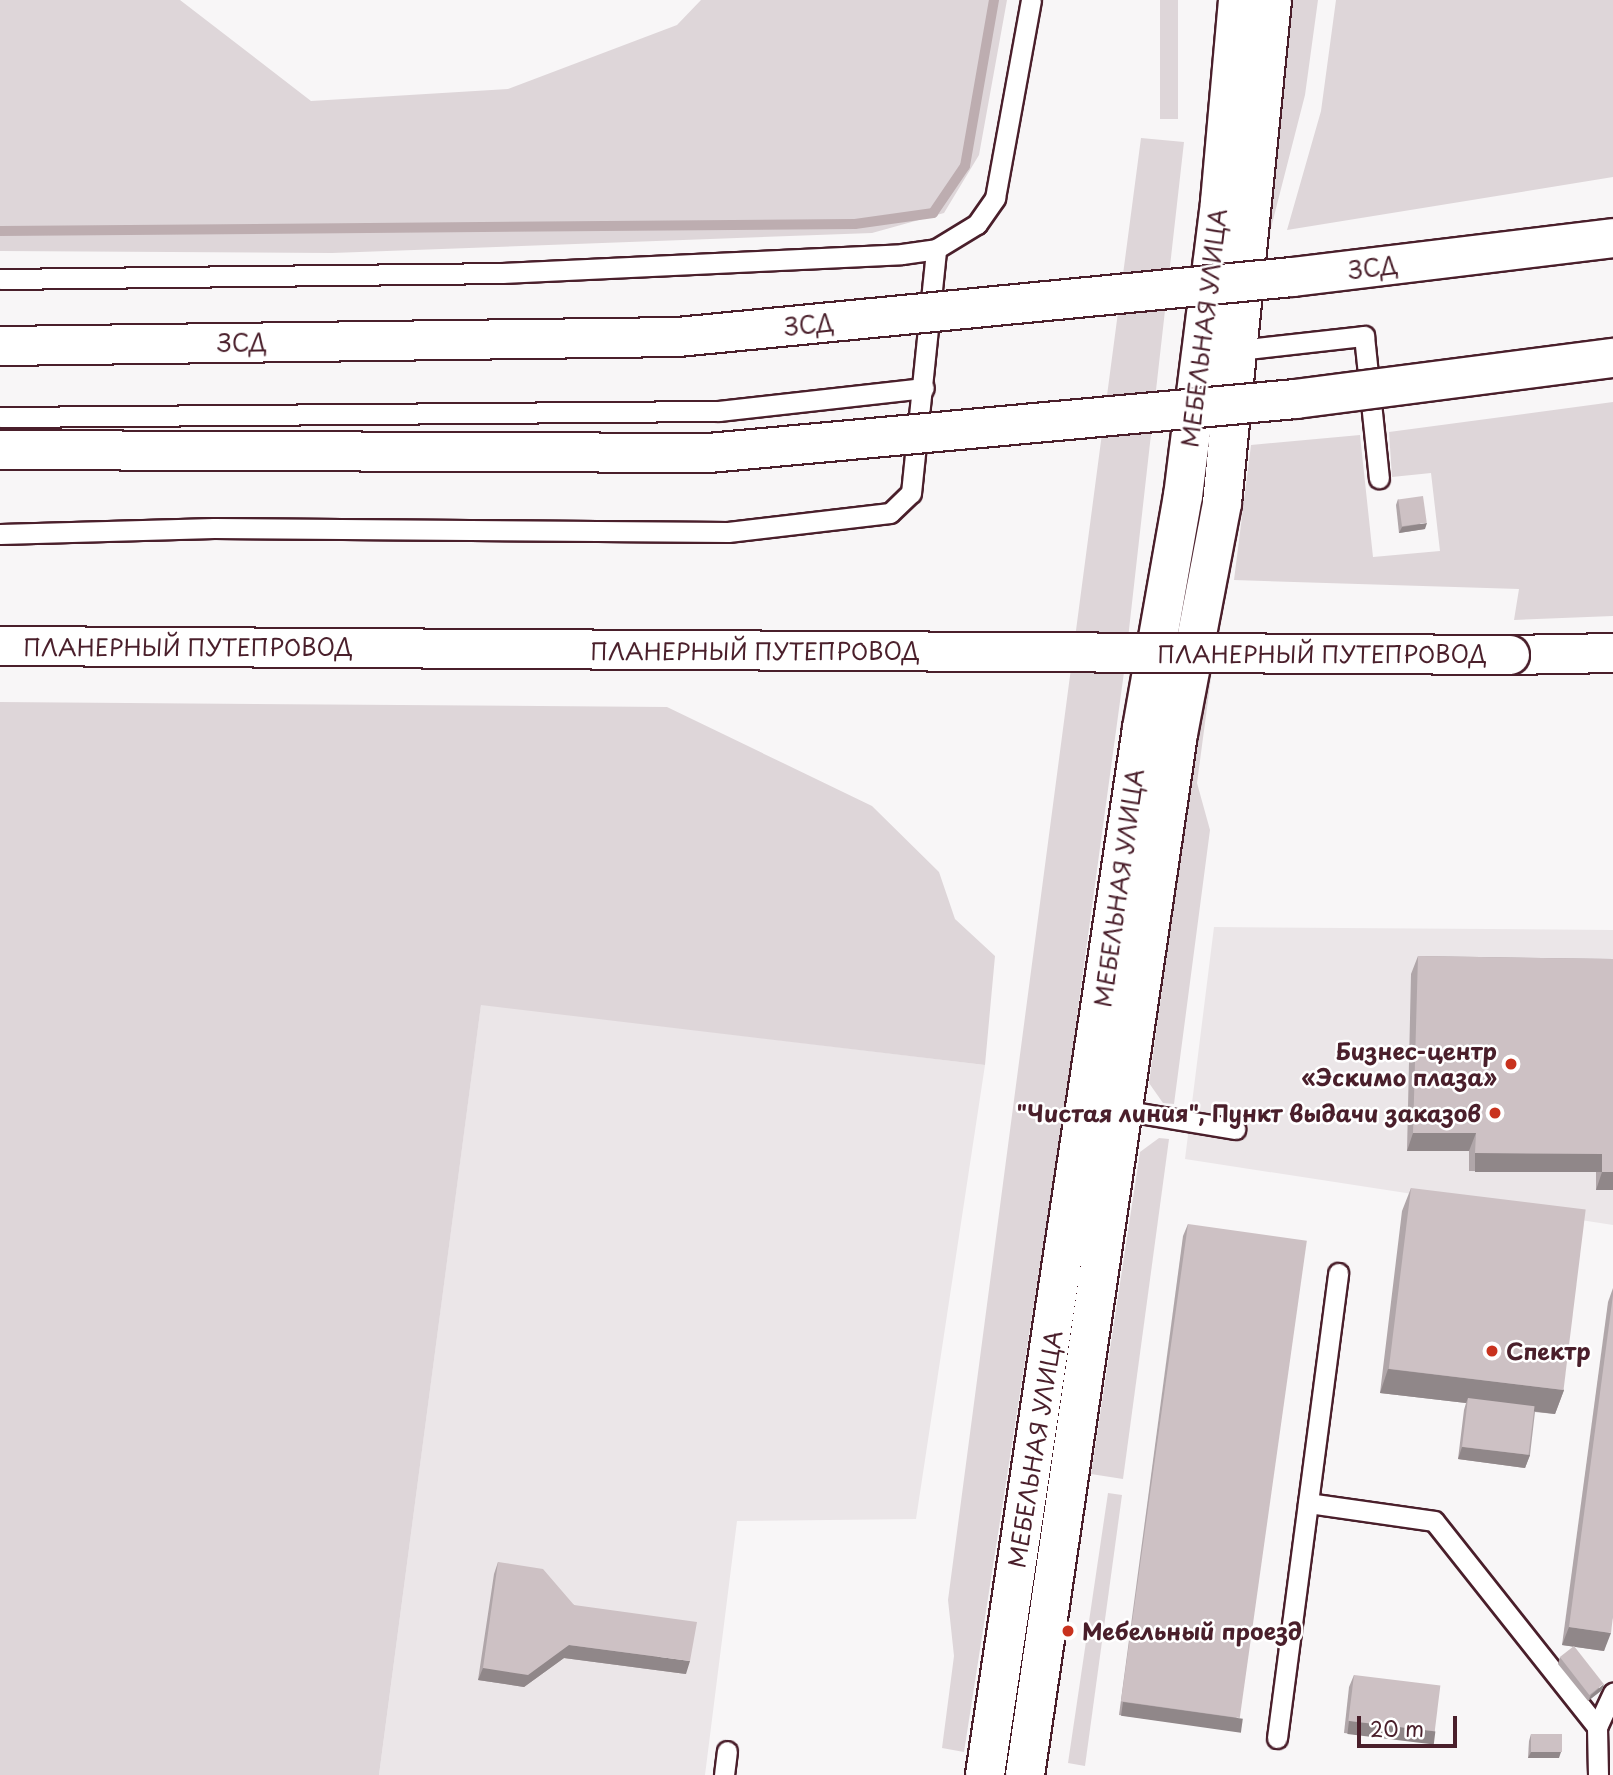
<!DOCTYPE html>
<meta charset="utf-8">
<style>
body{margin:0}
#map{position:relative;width:1613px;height:1775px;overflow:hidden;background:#f8f6f7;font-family:"Playpen Sans",sans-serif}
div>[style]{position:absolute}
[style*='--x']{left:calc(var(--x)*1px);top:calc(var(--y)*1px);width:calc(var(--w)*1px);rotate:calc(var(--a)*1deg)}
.built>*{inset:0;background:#ebe6e8}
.green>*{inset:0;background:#ded6d9;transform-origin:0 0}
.stream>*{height:10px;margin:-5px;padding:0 5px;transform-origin:5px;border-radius:5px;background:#bdadb0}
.roads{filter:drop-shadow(2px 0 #4a1f2b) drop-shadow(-2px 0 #4a1f2b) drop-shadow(0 2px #4a1f2b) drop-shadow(0 -2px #4a1f2b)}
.service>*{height:19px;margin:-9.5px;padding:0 9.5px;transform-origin:9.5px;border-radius:9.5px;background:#fff}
.tertiary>*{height:38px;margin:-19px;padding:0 19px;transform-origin:19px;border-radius:19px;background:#fff}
.secondary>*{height:38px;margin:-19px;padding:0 19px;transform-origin:19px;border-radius:19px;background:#fff}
.bridges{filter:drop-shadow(2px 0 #4a1f2b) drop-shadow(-2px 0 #4a1f2b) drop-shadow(0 2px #4a1f2b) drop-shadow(0 -2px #4a1f2b)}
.secondary-bridge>*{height:38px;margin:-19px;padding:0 19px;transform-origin:19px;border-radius:19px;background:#fff}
.motorway-bridge>*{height:38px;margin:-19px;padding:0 19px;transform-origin:19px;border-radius:19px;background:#fff}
.wall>*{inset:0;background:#b0a6a9}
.shaded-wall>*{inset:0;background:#908789;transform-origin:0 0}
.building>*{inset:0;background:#cdc1c4;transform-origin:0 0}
.dots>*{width:19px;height:19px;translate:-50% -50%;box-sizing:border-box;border:4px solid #fff;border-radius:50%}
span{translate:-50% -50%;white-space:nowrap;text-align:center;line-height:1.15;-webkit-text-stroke:5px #fff;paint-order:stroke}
.street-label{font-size:23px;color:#4a1f2b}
.poi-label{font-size:23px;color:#4a1f2b;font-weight:700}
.right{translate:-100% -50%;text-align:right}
.left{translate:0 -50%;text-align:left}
.scale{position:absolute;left:1357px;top:1716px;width:100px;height:32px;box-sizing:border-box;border:4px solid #4a1f2b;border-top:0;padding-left:9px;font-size:21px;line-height:24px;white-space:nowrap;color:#4a1f2b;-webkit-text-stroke:5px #fff;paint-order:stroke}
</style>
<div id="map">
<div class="built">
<div style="clip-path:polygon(1214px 927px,1613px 930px,1613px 1225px,1185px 1159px)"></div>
<div style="clip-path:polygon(481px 1004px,985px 1065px,916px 1519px,737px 1521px,705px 1775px,379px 1775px)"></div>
</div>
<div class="green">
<div style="clip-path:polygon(0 0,180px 0,311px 101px,508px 89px,677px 25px,701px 0,1007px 0,979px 155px,944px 213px,872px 233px,332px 253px,0 251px)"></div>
<div style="left:1160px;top:0;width:18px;height:119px"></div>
<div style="clip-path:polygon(1282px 0,1318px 0,1305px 95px,1271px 228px,1257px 336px)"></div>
<div style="clip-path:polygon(1336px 0,1613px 0,1613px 177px,1287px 230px,1321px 111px)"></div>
<div style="clip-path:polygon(1141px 138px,1184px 142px,1125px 665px,1065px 1104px,964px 1752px,942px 1748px,954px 1656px,948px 1600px)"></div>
<div style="clip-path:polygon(1254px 355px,1197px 783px,1210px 830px,1174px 1104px,1163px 1103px,1149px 1083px,1191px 781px,1239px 365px)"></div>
<div style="clip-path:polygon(1613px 402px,1613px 616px,1514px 620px,1519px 589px,1234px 580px,1251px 445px,1360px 435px,1373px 557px,1440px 551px,1431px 473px,1392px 477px,1389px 432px)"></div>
<div style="clip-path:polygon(0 702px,667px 707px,872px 806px,939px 872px,955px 919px,995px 956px,985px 1065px,481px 1005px,379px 1775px,0 1775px)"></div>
<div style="clip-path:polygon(1159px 1138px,1169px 1139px,1123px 1479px,1091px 1474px,1140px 1152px)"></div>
<div style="clip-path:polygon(1108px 1493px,1122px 1495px,1085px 1766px,1068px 1763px)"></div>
</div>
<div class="stream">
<div style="--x:0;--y:231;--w:855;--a:-0.47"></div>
<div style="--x:855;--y:224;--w:79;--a:-8"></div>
<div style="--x:933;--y:213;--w:57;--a:-55.8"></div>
<div style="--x:965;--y:166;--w:169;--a:-80.1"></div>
</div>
<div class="roads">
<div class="service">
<div style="--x:0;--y:279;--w:502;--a:-0.68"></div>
<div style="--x:502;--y:273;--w:400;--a:-2.7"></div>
<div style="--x:902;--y:254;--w:34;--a:-8"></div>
<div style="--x:936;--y:249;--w:48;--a:-31.4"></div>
<div style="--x:977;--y:224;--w:32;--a:-55"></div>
<div style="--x:995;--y:198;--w:201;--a:-79.7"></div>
<div style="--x:1239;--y:350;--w:126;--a:-6.4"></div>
<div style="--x:1364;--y:336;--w:143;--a:84"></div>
<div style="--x:0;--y:417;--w:719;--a:-0.48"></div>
<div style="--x:719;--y:411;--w:206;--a:-6.4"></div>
<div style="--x:0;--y:534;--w:214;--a:-1.6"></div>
<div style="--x:214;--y:528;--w:514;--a:0.45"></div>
<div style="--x:728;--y:532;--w:163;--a:-6.7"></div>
<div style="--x:890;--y:513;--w:29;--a:-44"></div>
<div style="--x:911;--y:493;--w:245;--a:-84.1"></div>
<div style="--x:1115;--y:1109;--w:122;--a:9.5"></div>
<div style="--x:1308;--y:1503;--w:127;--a:8.1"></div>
<div style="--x:1434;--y:1521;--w:263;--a:51.6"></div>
<div style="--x:1277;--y:1738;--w:469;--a:-82.5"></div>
<div style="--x:724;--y:1775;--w:24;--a:-83"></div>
<div style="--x:1598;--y:1775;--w:48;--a:-91.2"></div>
<div style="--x:1597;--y:1727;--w:38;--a:-65"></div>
</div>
<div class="tertiary">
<div style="--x:985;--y:1775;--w:1059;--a:-81.47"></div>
<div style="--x:1142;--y:728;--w:236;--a:-80"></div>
<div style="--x:1183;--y:496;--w:296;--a:-82.8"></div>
<div style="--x:1220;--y:202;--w:203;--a:-84.9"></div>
<div style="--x:1025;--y:1775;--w:1052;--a:-81.64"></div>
<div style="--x:1178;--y:734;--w:235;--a:-79.2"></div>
<div style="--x:1222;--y:503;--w:505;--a:-84.32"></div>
</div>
<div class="secondary">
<div style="--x:1510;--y:655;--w:103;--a:-1.1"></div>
</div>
</div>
<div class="bridges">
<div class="secondary-bridge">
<div style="--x:0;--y:646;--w:1510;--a:0.34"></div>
</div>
<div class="motorway-bridge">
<div style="--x:0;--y:346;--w:678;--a:-0.76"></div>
<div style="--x:678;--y:337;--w:617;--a:-5.58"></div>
<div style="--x:1292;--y:277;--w:323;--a:-6.9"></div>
<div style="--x:0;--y:450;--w:709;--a:0.24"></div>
<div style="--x:709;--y:453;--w:589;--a:-5.26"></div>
<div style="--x:1296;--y:399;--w:320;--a:-7.4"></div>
</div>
</div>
<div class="wall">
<div style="clip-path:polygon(1398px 499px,1425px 529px,1399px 533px,1396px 505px)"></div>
<div style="clip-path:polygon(1418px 956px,1613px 959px,1613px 1190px,1596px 1190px,1596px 1172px,1469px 1171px,1469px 1151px,1407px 1151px,1411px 974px)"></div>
<div style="clip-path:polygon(1411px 1188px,1564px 1390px,1555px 1414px,1535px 1412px,1530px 1455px,1525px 1468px,1458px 1459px,1464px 1410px,1466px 1403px,1380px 1393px,1402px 1211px)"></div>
<div style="clip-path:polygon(1188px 1224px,1238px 1731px,1119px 1715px,1183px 1236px)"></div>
<div style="clip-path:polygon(1613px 1288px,1613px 1616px,1604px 1651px,1562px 1645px,1608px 1302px)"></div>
<div style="clip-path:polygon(498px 1562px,574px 1605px,686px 1674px,564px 1658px,524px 1687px,478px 1680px,494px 1574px)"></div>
<div style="clip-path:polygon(1560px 1657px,1602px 1690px,1588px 1701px,1558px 1664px)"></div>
<div style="clip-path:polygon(1354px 1675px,1435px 1731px,1431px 1743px,1344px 1733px,1349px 1687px)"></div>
<div style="clip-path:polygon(1531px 1734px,1559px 1758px,1528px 1758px,1529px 1741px)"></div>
</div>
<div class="shaded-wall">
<div style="clip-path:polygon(1427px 523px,1425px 529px,1399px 533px,1402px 527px)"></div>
<div style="clip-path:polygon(1413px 1133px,1476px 1133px,1469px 1151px,1407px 1151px)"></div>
<div style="left:1475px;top:1153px;width:127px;height:19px"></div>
<div style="clip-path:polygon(1602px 1172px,1613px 1172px,1613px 1190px,1596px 1190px)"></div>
<div style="clip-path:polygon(1388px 1369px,1564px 1390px,1555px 1414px,1468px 1403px,1468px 1398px,1466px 1403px,1380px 1393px)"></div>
<div style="clip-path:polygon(1462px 1447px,1530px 1455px,1525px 1468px,1458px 1459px)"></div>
<div style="clip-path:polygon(1569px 1627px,1611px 1633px,1604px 1651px,1562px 1645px)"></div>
<div style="clip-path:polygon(569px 1645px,690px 1661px,686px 1674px,564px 1658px,524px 1687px,478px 1680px,483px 1668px)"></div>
<div style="clip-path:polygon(1604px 1684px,1602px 1690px,1588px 1701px,1591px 1695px)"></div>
<div style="left:1123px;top:1702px;width:121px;height:14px;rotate:8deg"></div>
<div style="left:1349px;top:1721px;width:87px;height:13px;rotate:7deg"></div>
<div style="clip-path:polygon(1531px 1752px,1561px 1752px,1559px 1758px,1528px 1758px)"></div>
</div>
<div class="building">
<div style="left:1423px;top:496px;width:27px;height:25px;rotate:82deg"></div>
<div style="clip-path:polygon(1418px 956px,1613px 959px,1613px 1172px,1602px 1172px,1602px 1154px,1475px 1153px,1476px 1133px,1413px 1133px)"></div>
<div style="left:1411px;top:1188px;width:176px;height:182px;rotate:7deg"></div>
<div style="left:1188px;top:1224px;width:120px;height:482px;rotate:8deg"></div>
<div style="clip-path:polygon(1613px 1295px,1613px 1616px,1611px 1633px,1569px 1627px)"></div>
<div style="left:1468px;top:1398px;width:67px;height:49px;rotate:7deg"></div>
<div style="clip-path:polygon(498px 1562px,543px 1569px,574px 1605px,697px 1622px,690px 1661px,569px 1645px,528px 1675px,483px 1668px)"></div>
<div style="left:1574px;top:1646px;width:48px;height:18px;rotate:52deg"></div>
<div style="left:1354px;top:1675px;width:87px;height:46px;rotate:7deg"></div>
<div style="left:1531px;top:1734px;width:31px;height:18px"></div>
</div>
<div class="dots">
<div style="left:1511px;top:1064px;background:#c8321e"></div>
<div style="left:1495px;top:1113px;background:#c8321e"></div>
<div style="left:1492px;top:1351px;background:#c8321e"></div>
<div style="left:1068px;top:1631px;background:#c8321e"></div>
</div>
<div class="street-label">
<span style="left:1373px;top:268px;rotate:-7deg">ЗСД</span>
<span style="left:809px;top:325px;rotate:-6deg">ЗСД</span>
<span style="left:1204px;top:328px;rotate:-83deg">МЕБЕЛЬНАЯ УЛИЦА</span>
<span style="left:242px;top:343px;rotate:-1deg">ЗСД</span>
<span style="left:188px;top:647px">ПЛАНЕРНЫЙ ПУТЕПРОВОД</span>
<span style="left:755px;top:651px">ПЛАНЕРНЫЙ ПУТЕПРОВОД</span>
<span style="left:1322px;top:654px">ПЛАНЕРНЫЙ ПУТЕПРОВОД</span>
<span style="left:1119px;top:888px;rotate:-82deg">МЕБЕЛЬНАЯ УЛИЦА</span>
<span style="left:1035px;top:1449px;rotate:-81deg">МЕБЕЛЬНАЯ УЛИЦА</span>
</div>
<div class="poi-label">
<span class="right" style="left:1497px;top:1064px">Бизнес-центр<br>«Эскимо плаза»</span>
<span class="right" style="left:1481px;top:1113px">"Чистая линия", Пункт выдачи заказов</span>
<span class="left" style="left:1506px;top:1351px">Спектр</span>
<span class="left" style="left:1082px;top:1631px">Мебельный проезд</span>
</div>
<div class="scale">20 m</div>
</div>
